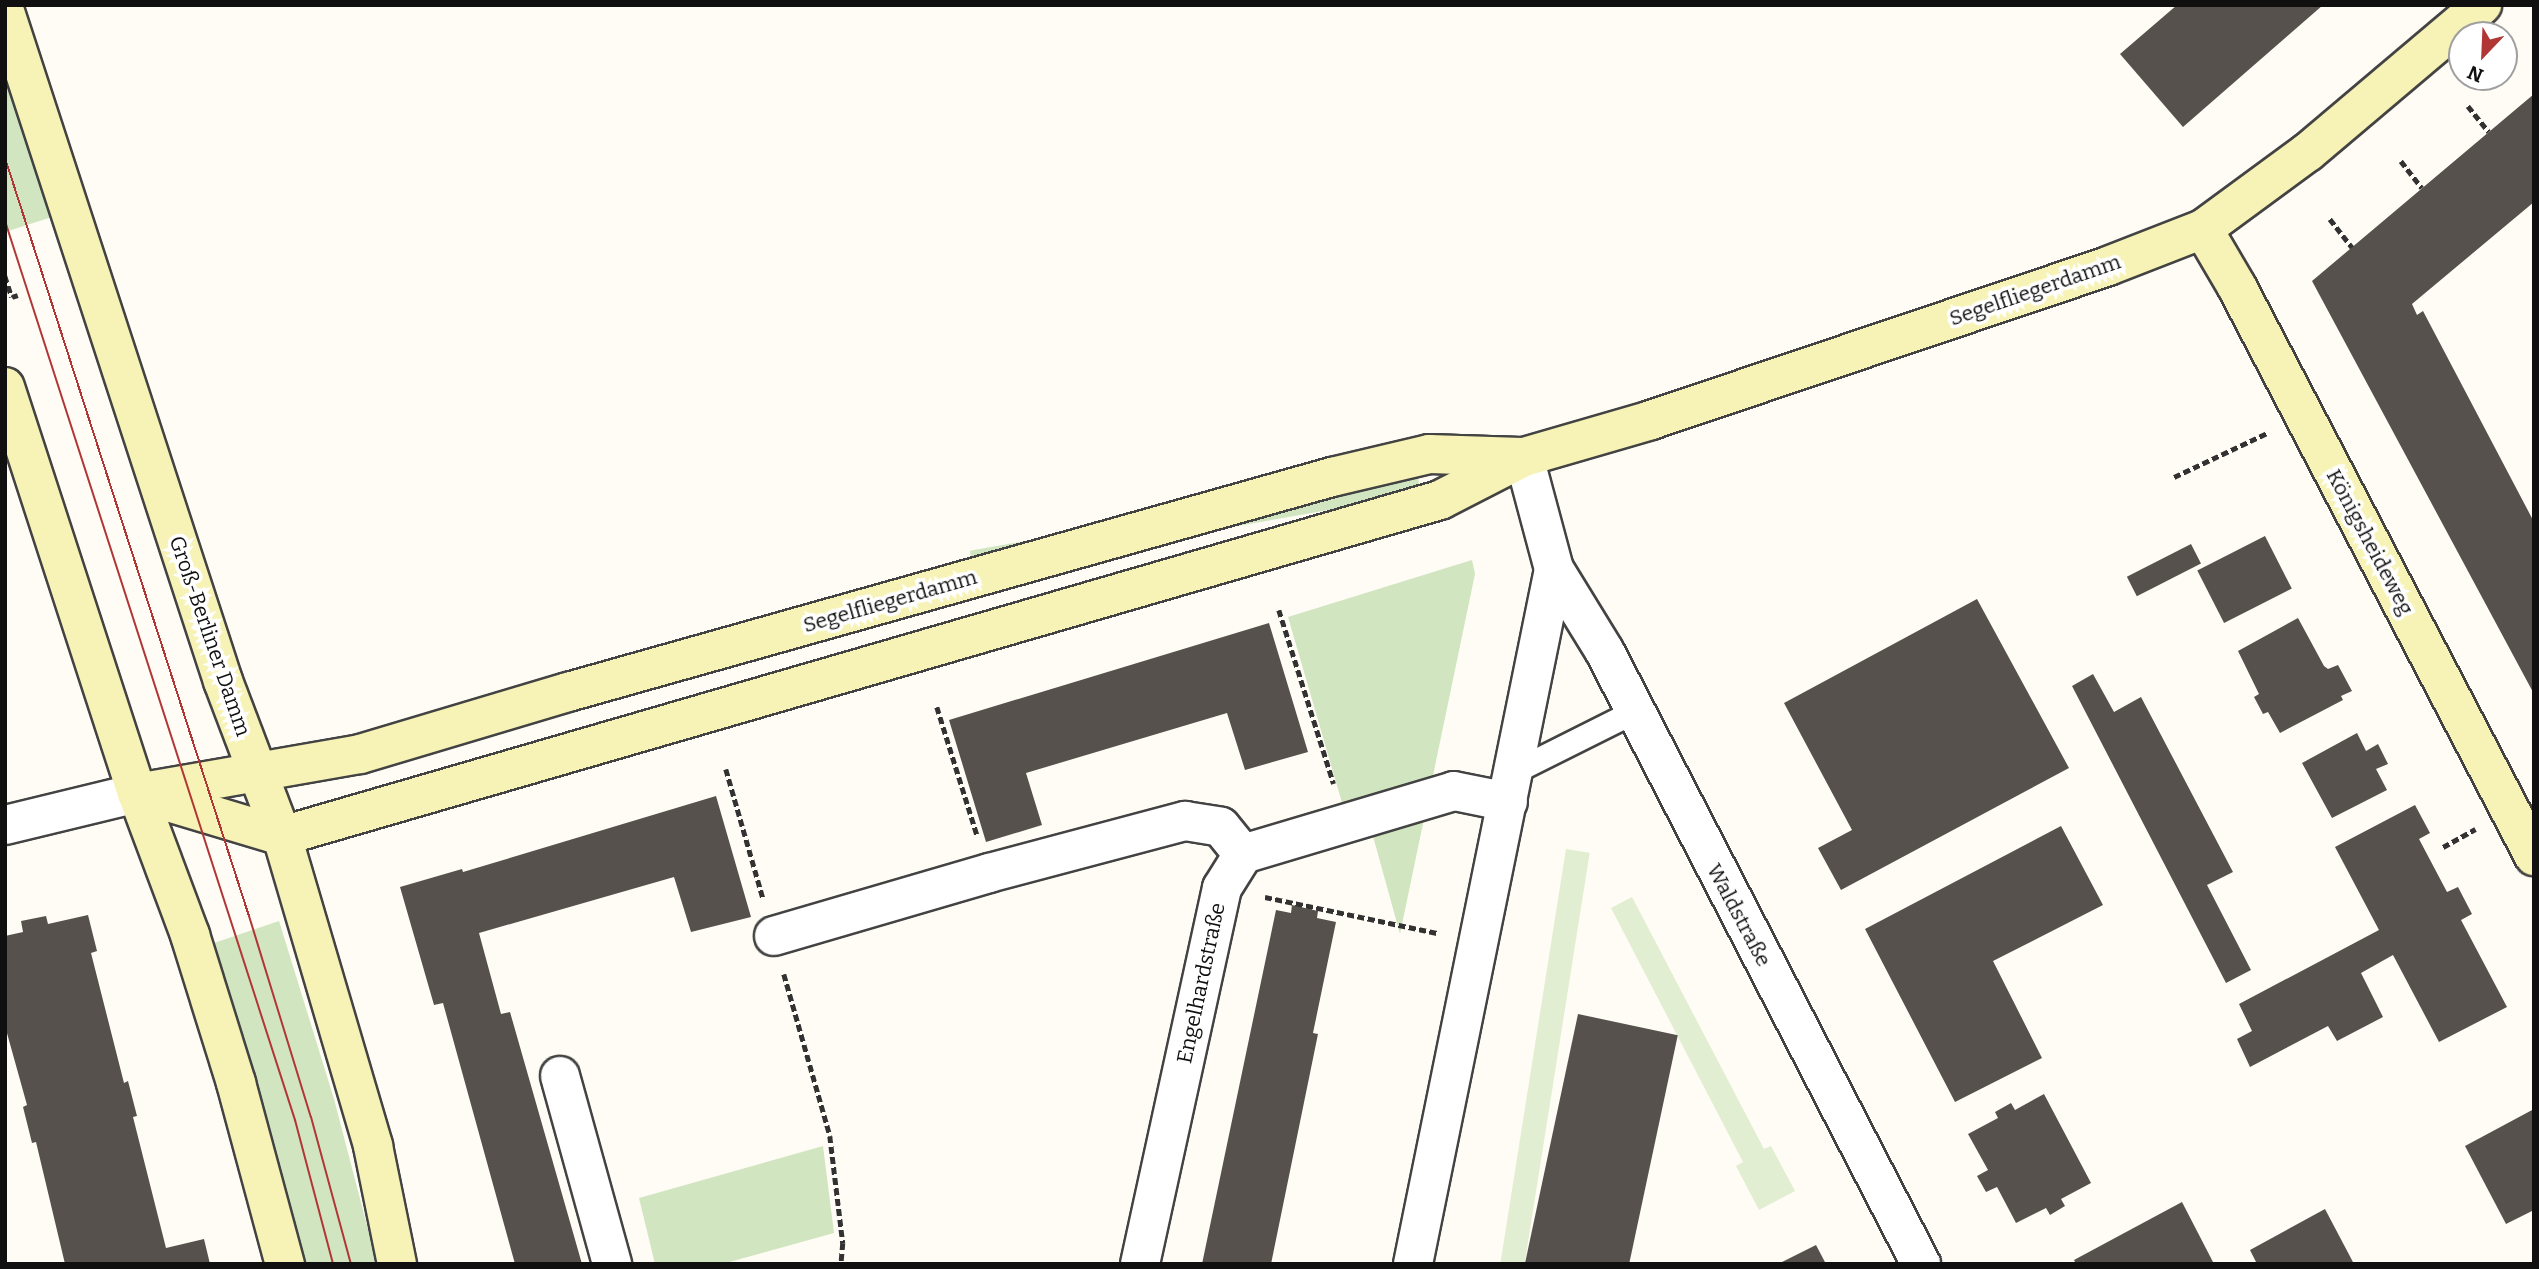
<!DOCTYPE html>
<meta charset="utf-8">
<style>
body{margin:0}
#map{position:relative;width:2539px;height:1269px;overflow:hidden;background:#fefcf4;font-family:Bitter,serif}
div>[style]{position:absolute}
[style*='--x']{left:calc(var(--x)*1px);top:calc(var(--y)*1px);width:calc(var(--w)*1px);rotate:calc(var(--a)*1deg)}
.green>*{inset:0;background:#d1e5c0;transform-origin:0 0}
.pitch>*{inset:0;background:#e2eed1;transform-origin:0 0}
.building>*{inset:0;background:#57514d;transform-origin:0 0}
.path>*{height:4.5px;margin-top:-2.25px;transform-origin:0;background:repeating-linear-gradient(90deg,#323232 0 7px,transparent 0 10.5px)}
.roads{filter:drop-shadow(2px 0 #434343) drop-shadow(-2px 0 #434343) drop-shadow(0 2px #434343) drop-shadow(0 -2px #434343)}
.lane>*{height:23px;margin:-11.5px;padding:0 11.5px;transform-origin:11.5px;border-radius:11.5px;background:#fff}
.street>*{height:38px;margin:-19px;padding:0 19px;transform-origin:19px;border-radius:19px;background:#fff}
.secondary>*{height:38px;margin:-19px;padding:0 19px;transform-origin:19px;border-radius:19px;background:#f7f3b6}
.tram>*{height:2px;margin:-1px;padding:0 1px;transform-origin:1px;border-radius:1px;background:#b13636}
span{translate:-50% -50%;white-space:nowrap;text-align:center;line-height:1.15;-webkit-text-stroke:7px #fff;paint-order:stroke}
.street-label{font-size:21px;color:#101010}
.frame{position:absolute;inset:0;border:7px solid #101010;pointer-events:none}
.north{position:absolute;left:2448px;top:21px;width:70px;height:70px;box-sizing:border-box;background:#fff;border:2px solid #9f9f9f;border-radius:50%;rotate:203deg;font-size:19px;font-weight:700;line-height:28px;text-align:center;color:#101010}
.north::after{content:'';display:block;margin:auto;width:24px;height:32px;background:#b13636;clip-path:polygon(50% 0,100% 100%,50% 72%,0 100%)}
</style>
<div id="map">
<div class="green">
<div style="clip-path:polygon(5px 72px,52px 217px,5px 232px)"></div>
<div style="left:1417px;top:472px;width:22px;height:454px;rotate:80deg"></div>
<div style="clip-path:polygon(1472px 560px,1475px 574px,1400px 934px,1363px 800px,1343px 806px,1288px 617px)"></div>
<div style="clip-path:polygon(279px 921px,334px 1099px,377px 1264px,305px 1264px,266px 1119px,211px 944px)"></div>
<div style="clip-path:polygon(823px 1146px,834px 1233px,722px 1264px,655px 1264px,639px 1198px)"></div>
</div>
<div class="pitch">
<div style="left:1566px;top:849px;width:24px;height:424px;rotate:9deg"></div>
<div style="clip-path:polygon(1632px 897px,1764px 1149px,1771px 1146px,1795px 1191px,1759px 1210px,1736px 1166px,1743px 1162px,1611px 908px)"></div>
</div>
<div class="building">
<div style="clip-path:polygon(2177px 5px,2323px 5px,2183px 127px,2120px 54px)"></div>
<div style="clip-path:polygon(2534px 94px,2534px 202px,2412px 304px,2417px 315px,2423px 311px,2534px 522px,2534px 694px,2312px 281px)"></div>
<div style="left:2265px;top:536px;width:59px;height:76px;rotate:63deg"></div>
<div style="left:2191px;top:544px;width:22px;height:72px;rotate:63deg"></div>
<div style="clip-path:polygon(1977px 599px,2069px 768px,1841px 890px,1818px 848px,1852px 830px,1784px 703px)"></div>
<div style="clip-path:polygon(2298px 618px,2324px 666px,2328px 669px,2338px 665px,2352px 691px,2341px 696px,2343px 700px,2280px 733px,2268px 712px,2263px 714px,2254px 697px,2259px 694px,2238px 651px)"></div>
<div style="clip-path:polygon(1269px 623px,1308px 752px,1245px 770px,1227px 713px,1026px 773px,1042px 825px,986px 842px,949px 720px)"></div>
<div style="clip-path:polygon(2093px 674px,2114px 712px,2141px 697px,2233px 872px,2207px 885px,2251px 970px,2226px 983px,2072px 686px)"></div>
<div style="clip-path:polygon(2357px 733px,2366px 751px,2378px 744px,2388px 764px,2376px 769px,2387px 790px,2332px 818px,2302px 763px)"></div>
<div style="clip-path:polygon(716px 796px,751px 917px,691px 932px,674px 877px,479px 933px,501px 1014px,510px 1012px,582px 1264px,515px 1264px,443px 1003px,434px 1005px,400px 887px,462px 869px,463px 872px)"></div>
<div style="clip-path:polygon(2415px 805px,2430px 833px,2419px 839px,2447px 892px,2458px 887px,2472px 914px,2461px 920px,2507px 1007px,2439px 1042px,2393px 955px,2361px 973px,2383px 1017px,2337px 1041px,2328px 1026px,2250px 1067px,2237px 1039px,2252px 1031px,2239px 1004px,2379px 930px,2335px 847px)"></div>
<div style="clip-path:polygon(2061px 826px,2103px 905px,1993px 961px,2042px 1058px,1955px 1102px,1865px 929px)"></div>
<div style="clip-path:polygon(1292px 905px,1318px 911px,1317px 918px,1336px 922px,1313px 1033px,1318px 1034px,1271px 1264px,1202px 1264px,1276px 910px,1291px 913px)"></div>
<div style="clip-path:polygon(88px 915px,97px 951px,91px 953px,124px 1083px,128px 1081px,137px 1116px,133px 1117px,166px 1248px,204px 1239px,210px 1264px,65px 1264px,36px 1142px,32px 1143px,23px 1107px,27px 1105px,5px 1026px,5px 936px,23px 932px,21px 921px,46px 916px,48px 924px)"></div>
<div style="left:1578px;top:1014px;width:102px;height:256px;rotate:12deg"></div>
<div style="clip-path:polygon(2044px 1094px,2091px 1183px,2061px 1199px,2065px 1206px,2050px 1215px,2046px 1208px,2016px 1223px,1997px 1187px,1986px 1192px,1977px 1176px,1988px 1170px,1968px 1134px,1998px 1118px,1995px 1112px,2011px 1103px,2015px 1110px)"></div>
<div style="clip-path:polygon(2534px 1109px,2534px 1210px,2506px 1224px,2465px 1146px)"></div>
<div style="clip-path:polygon(2182px 1202px,2213px 1262px,2076px 1264px,2074px 1260px)"></div>
<div style="clip-path:polygon(2325px 1209px,2354px 1264px,2257px 1264px,2250px 1250px)"></div>
<div style="clip-path:polygon(1816px 1245px,1826px 1264px,1778px 1264px)"></div>
</div>
<div class="path">
<div style="--x:2468;--y:106;--w:33;--a:51"></div>
<div style="--x:2401;--y:161;--w:34;--a:52"></div>
<div style="--x:2330;--y:219;--w:36;--a:52"></div>
<div style="--x:5;--y:276;--w:22;--a:72"></div>
<div style="--x:12;--y:297;--w:6;--a:-18"></div>
<div style="--x:2174;--y:477;--w:103;--a:-25.3"></div>
<div style="--x:1279;--y:610;--w:182;--a:72.5"></div>
<div style="--x:937;--y:707;--w:134;--a:72.6"></div>
<div style="--x:726;--y:769;--w:134;--a:74"></div>
<div style="--x:2443;--y:847;--w:37;--a:-29"></div>
<div style="--x:1265;--y:897;--w:177;--a:11.8"></div>
<div style="--x:784;--y:974;--w:168;--a:74.1"></div>
<div style="--x:830;--y:1136;--w:108;--a:83.1"></div>
<div style="--x:843;--y:1243;--w:21;--a:95"></div>
</div>
<div class="roads">
<div class="lane">
<div style="--x:1515;--y:771;--w:132;--a:-26.6"></div>
</div>
<div class="street">
<div style="--x:1554;--y:569;--w:97;--a:58.4"></div>
<div style="--x:1605;--y:652;--w:689;--a:62.69"></div>
<div style="--x:5;--y:825;--w:136;--a:-13.6"></div>
<div style="--x:774;--y:936;--w:224;--a:-16.3"></div>
<div style="--x:989;--y:873;--w:203;--a:-14.9"></div>
<div style="--x:1185;--y:821;--w:36;--a:9"></div>
<div style="--x:1221;--y:827;--w:35;--a:51"></div>
<div style="--x:560;--y:1076;--w:195;--a:74.5"></div>
<div style="--x:1140;--y:1264;--w:385;--a:-77.7"></div>
<div style="--x:1222;--y:888;--w:40;--a:-58"></div>
<div style="--x:1243;--y:854;--w:220;--a:-16.6"></div>
<div style="--x:1454;--y:791;--w:55;--a:11.5"></div>
<div style="--x:1413;--y:1264;--w:709;--a:-78.53"></div>
<div style="--x:1554;--y:569;--w:116;--a:-105"></div>
</div>
<div class="secondary">
<div style="--x:5;--y:12;--w:704;--a:71.95"></div>
<div style="--x:223;--y:681;--w:166;--a:69.2"></div>
<div style="--x:282;--y:836;--w:323;--a:73.6"></div>
<div style="--x:373;--y:1146;--w:120;--a:78.5"></div>
<div style="--x:2203;--y:229;--w:67;--a:59.6"></div>
<div style="--x:2237;--y:287;--w:642;--a:62.44"></div>
<div style="--x:5;--y:387;--w:427;--a:72"></div>
<div style="--x:137;--y:793;--w:152;--a:69.5"></div>
<div style="--x:190;--y:935;--w:155;--a:72.7"></div>
<div style="--x:236;--y:1083;--w:188;--a:74.9"></div>
<div style="--x:137;--y:793;--w:226;--a:-9.9"></div>
<div style="--x:360;--y:754;--w:217;--a:-16.6"></div>
<div style="--x:568;--y:692;--w:794;--a:-15.72"></div>
<div style="--x:1332;--y:477;--w:100;--a:-13.3"></div>
<div style="--x:1429;--y:454;--w:93;--a:1.8"></div>
<div style="--x:145;--y:795;--w:143;--a:16.7"></div>
<div style="--x:282;--y:836;--w:1206;--a:-16.18"></div>
<div style="--x:1440;--y:500;--w:94;--a:-27.1"></div>
<div style="--x:1524;--y:457;--w:132;--a:-16.2"></div>
<div style="--x:1651;--y:420;--w:482;--a:-18.6"></div>
<div style="--x:2108;--y:266;--w:102;--a:-21.3"></div>
<div style="--x:2203;--y:229;--w:130;--a:-36.3"></div>
<div style="--x:2308;--y:152;--w:228;--a:-40.2"></div>
</div>
</div>
<div class="tram">
<div style="--x:5;--y:158;--w:796;--a:72.16"></div>
<div style="--x:249;--y:916;--w:210;--a:72.9"></div>
<div style="--x:311;--y:1117;--w:152;--a:74.8"></div>
<div style="--x:5;--y:221;--w:945;--a:72.12"></div>
<div style="--x:295;--y:1120;--w:149;--a:75.2"></div>
</div>
<div class="street-label">
<span style="left:2035px;top:290px;rotate:-19deg">Segelfliegerdamm</span>
<span style="left:2370px;top:542px;rotate:62deg">Königsheideweg</span>
<span style="left:890px;top:601px;rotate:-16deg">Segelfliegerdamm</span>
<span style="left:210px;top:636px;rotate:71deg">Groß-Berliner Damm</span>
<span style="left:1739px;top:915px;rotate:62deg">Waldstraße</span>
<span style="left:1201px;top:983px;rotate:-78deg">Engelhardstraße</span>
</div>
<div class="frame"></div>
<div class="north">N</div>
</div>
